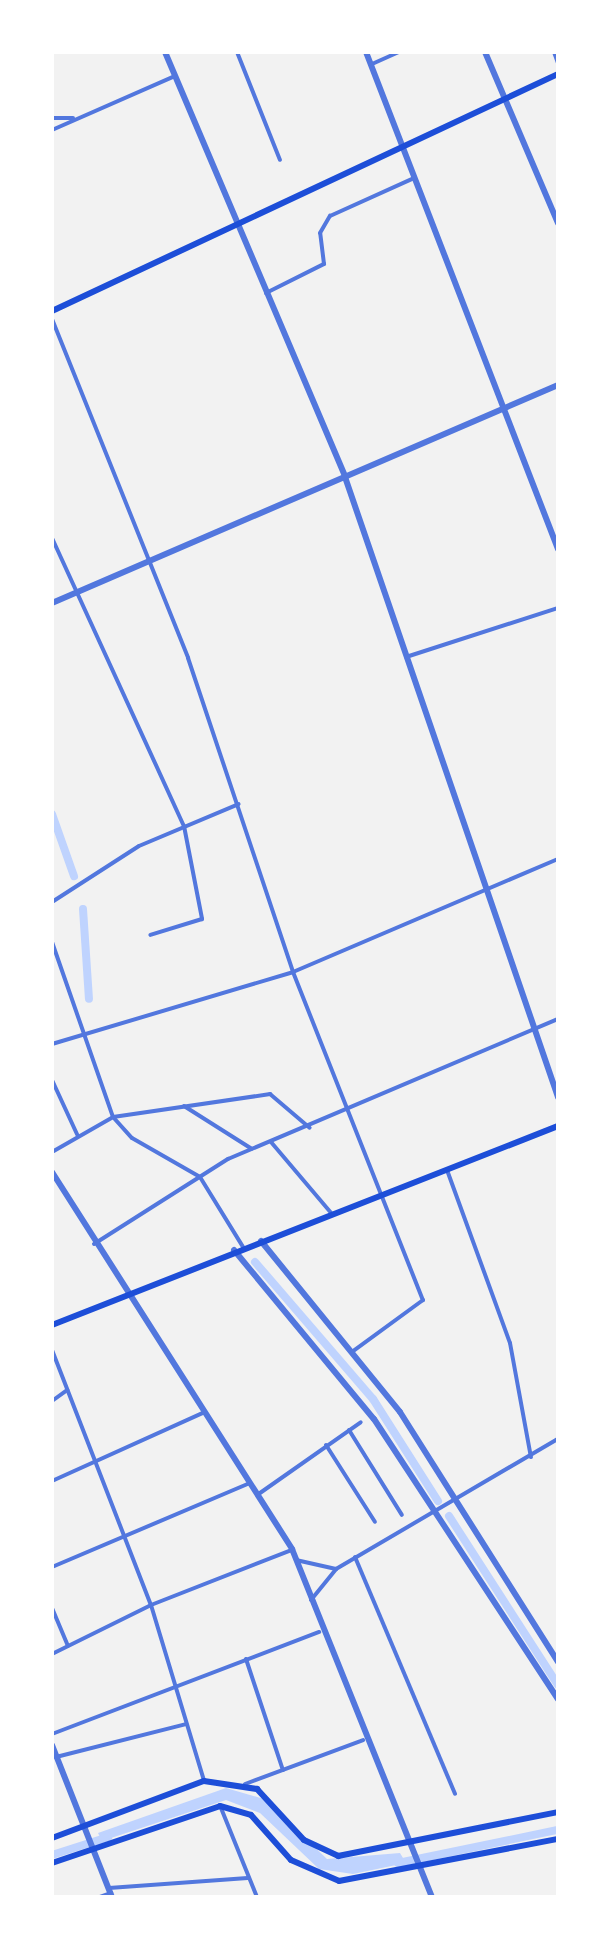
<!DOCTYPE html>
<style>
body{margin:0}
#map{position:relative;width:610px;height:1949px;overflow:hidden;background:#f2f2f2;font-family:"Source Sans 3",sans-serif}
div>[style]{position:absolute}
[style*='--x']{left:calc(var(--x)*1px);top:calc(var(--y)*1px);width:calc(var(--w)*1px);rotate:calc(var(--a)*1deg)}
.water>*{inset:0;background:#bfd3fe}
.canal>*{height:8px;margin:-4px;padding:0 4px;transform-origin:4px;border-radius:4px;background:#bfd3fe}
.minor>*{height:4px;margin:-2px;padding:0 2px;transform-origin:2px;border-radius:2px;background:#5277de}
.tertiary>*{height:6px;margin:-3px;padding:0 3px;transform-origin:3px;border-radius:3px;background:#5277de}
.secondary>*{height:6px;margin:-3px;padding:0 3px;transform-origin:3px;border-radius:3px;background:#1d4ed8}
span{translate:-50% -50%;white-space:nowrap;text-align:center;line-height:1.15;-webkit-text-stroke:7px #fff;paint-order:stroke}
.frame{position:absolute;inset:0;border:54px solid #fff;pointer-events:none}
</style>
<div id="map">
<div class="water">
<div style="clip-path:polygon(226px 1788px,264px 1799px,327px 1859px,400px 1853px,406px 1863px,353px 1874px,319px 1869px,260px 1813px,226px 1800px,102px 1841px,98px 1833px)"></div>
</div>
<div class="canal">
<div style="--x:52;--y:814;--w:66;--a:70.5"></div>
<div style="--x:83;--y:909;--w:90;--a:86.2"></div>
<div style="--x:255;--y:1262;--w:181;--a:49.3"></div>
<div style="--x:373;--y:1399;--w:121;--a:57.5"></div>
<div style="--x:449;--y:1516;--w:201;--a:57.2"></div>
<div style="--x:52;--y:1855;--w:59;--a:-17.8"></div>
<div style="--x:398;--y:1863;--w:163;--a:-11.7"></div>
</div>
<div class="minor">
<div style="--x:237;--y:52;--w:116;--a:68.3"></div>
<div style="--x:554;--y:52;--w:12;--a:70"></div>
<div style="--x:372;--y:64;--w:30;--a:-24"></div>
<div style="--x:52;--y:118;--w:21;--a:0"></div>
<div style="--x:52;--y:130;--w:134;--a:-23.7"></div>
<div style="--x:266;--y:293;--w:65;--a:-26.6"></div>
<div style="--x:324;--y:264;--w:31;--a:-97"></div>
<div style="--x:320;--y:233;--w:20;--a:-60"></div>
<div style="--x:330;--y:216;--w:92;--a:-24.3"></div>
<div style="--x:52;--y:319;--w:365;--a:68.1"></div>
<div style="--x:188;--y:658;--w:331;--a:71.5"></div>
<div style="--x:293;--y:972;--w:353;--a:68.4"></div>
<div style="--x:423;--y:1300;--w:87;--a:143.9"></div>
<div style="--x:52;--y:538;--w:317;--a:65.4"></div>
<div style="--x:184;--y:826;--w:95;--a:79"></div>
<div style="--x:202;--y:919;--w:54;--a:162.9"></div>
<div style="--x:406;--y:657;--w:160;--a:-17.9"></div>
<div style="--x:52;--y:902;--w:103;--a:-32.8"></div>
<div style="--x:139;--y:846;--w:108;--a:-22.8"></div>
<div style="--x:52;--y:942;--w:185;--a:70.8"></div>
<div style="--x:113;--y:1117;--w:28;--a:48"></div>
<div style="--x:132;--y:1138;--w:78;--a:29.8"></div>
<div style="--x:200;--y:1177;--w:82;--a:58.4"></div>
<div style="--x:52;--y:1044;--w:252;--a:-16.6"></div>
<div style="--x:293;--y:972;--w:288;--a:-23.1"></div>
<div style="--x:52;--y:1080;--w:60;--a:65.2"></div>
<div style="--x:184;--y:1106;--w:80;--a:32.3"></div>
<div style="--x:271;--y:1142;--w:94;--a:49.7"></div>
<div style="--x:52;--y:1152;--w:70;--a:-29.8"></div>
<div style="--x:113;--y:1117;--w:159;--a:-8.3"></div>
<div style="--x:270;--y:1094;--w:52;--a:40.4"></div>
<div style="--x:447;--y:1170;--w:184;--a:70"></div>
<div style="--x:510;--y:1343;--w:116;--a:79.6"></div>
<div style="--x:94;--y:1244;--w:159;--a:-32.4"></div>
<div style="--x:228;--y:1159;--w:358;--a:-23"></div>
<div style="--x:52;--y:1350;--w:274;--a:68.8"></div>
<div style="--x:151;--y:1605;--w:184;--a:73.2"></div>
<div style="--x:52;--y:1401;--w:19;--a:-36"></div>
<div style="--x:349;--y:1430;--w:100;--a:58.1"></div>
<div style="--x:326;--y:1445;--w:91;--a:57.5"></div>
<div style="--x:52;--y:1481;--w:168;--a:-24.3"></div>
<div style="--x:260;--y:1493;--w:123;--a:-35.1"></div>
<div style="--x:355;--y:1557;--w:257;--a:67.1"></div>
<div style="--x:296;--y:1560;--w:41;--a:12.7"></div>
<div style="--x:52;--y:1567;--w:215;--a:-23"></div>
<div style="--x:311;--y:1600;--w:40;--a:-51"></div>
<div style="--x:336;--y:1569;--w:257;--a:-30.4"></div>
<div style="--x:52;--y:1608;--w:41;--a:67.2"></div>
<div style="--x:52;--y:1654;--w:110;--a:-26.3"></div>
<div style="--x:151;--y:1605;--w:150;--a:-21.4"></div>
<div style="--x:246;--y:1659;--w:117;--a:71.6"></div>
<div style="--x:52;--y:1734;--w:286;--a:-20.9"></div>
<div style="--x:56;--y:1757;--w:134;--a:-14.2"></div>
<div style="--x:245;--y:1784;--w:126;--a:-20.4"></div>
<div style="--x:221;--y:1808;--w:96;--a:68"></div>
<div style="--x:109;--y:1888;--w:139;--a:-4.1"></div>
<div style="--x:100;--y:1897;--w:12;--a:-20"></div>
</div>
<div class="tertiary">
<div style="--x:165;--y:52;--w:462;--a:67"></div>
<div style="--x:345;--y:477;--w:656;--a:71.04"></div>
<div style="--x:366;--y:52;--w:533;--a:68.88"></div>
<div style="--x:485;--y:52;--w:186;--a:66.9"></div>
<div style="--x:52;--y:603;--w:551;--a:-23.31"></div>
<div style="--x:52;--y:1172;--w:447;--a:57.5"></div>
<div style="--x:292;--y:1549;--w:375;--a:68.1"></div>
<div style="--x:261;--y:1241;--w:220;--a:50.9"></div>
<div style="--x:400;--y:1412;--w:296;--a:57.7"></div>
<div style="--x:234;--y:1250;--w:219;--a:50.4"></div>
<div style="--x:374;--y:1419;--w:335;--a:56.7"></div>
<div style="--x:52;--y:1745;--w:163;--a:68.5"></div>
</div>
<div class="secondary">
<div style="--x:52;--y:311;--w:559;--a:-25.1"></div>
<div style="--x:52;--y:1325;--w:544;--a:-21.47"></div>
<div style="--x:52;--y:1838;--w:162;--a:-20.6"></div>
<div style="--x:204;--y:1781;--w:54;--a:8.6"></div>
<div style="--x:257;--y:1789;--w:69;--a:47.3"></div>
<div style="--x:304;--y:1840;--w:38;--a:25"></div>
<div style="--x:338;--y:1856;--w:224;--a:-11.3"></div>
<div style="--x:52;--y:1863;--w:177;--a:-18.7"></div>
<div style="--x:220;--y:1806;--w:32;--a:16"></div>
<div style="--x:251;--y:1815;--w:60;--a:48.4"></div>
<div style="--x:291;--y:1860;--w:52;--a:23.6"></div>
<div style="--x:339;--y:1881;--w:223;--a:-10.9"></div>
</div>
<div class="frame"></div>
</div>
